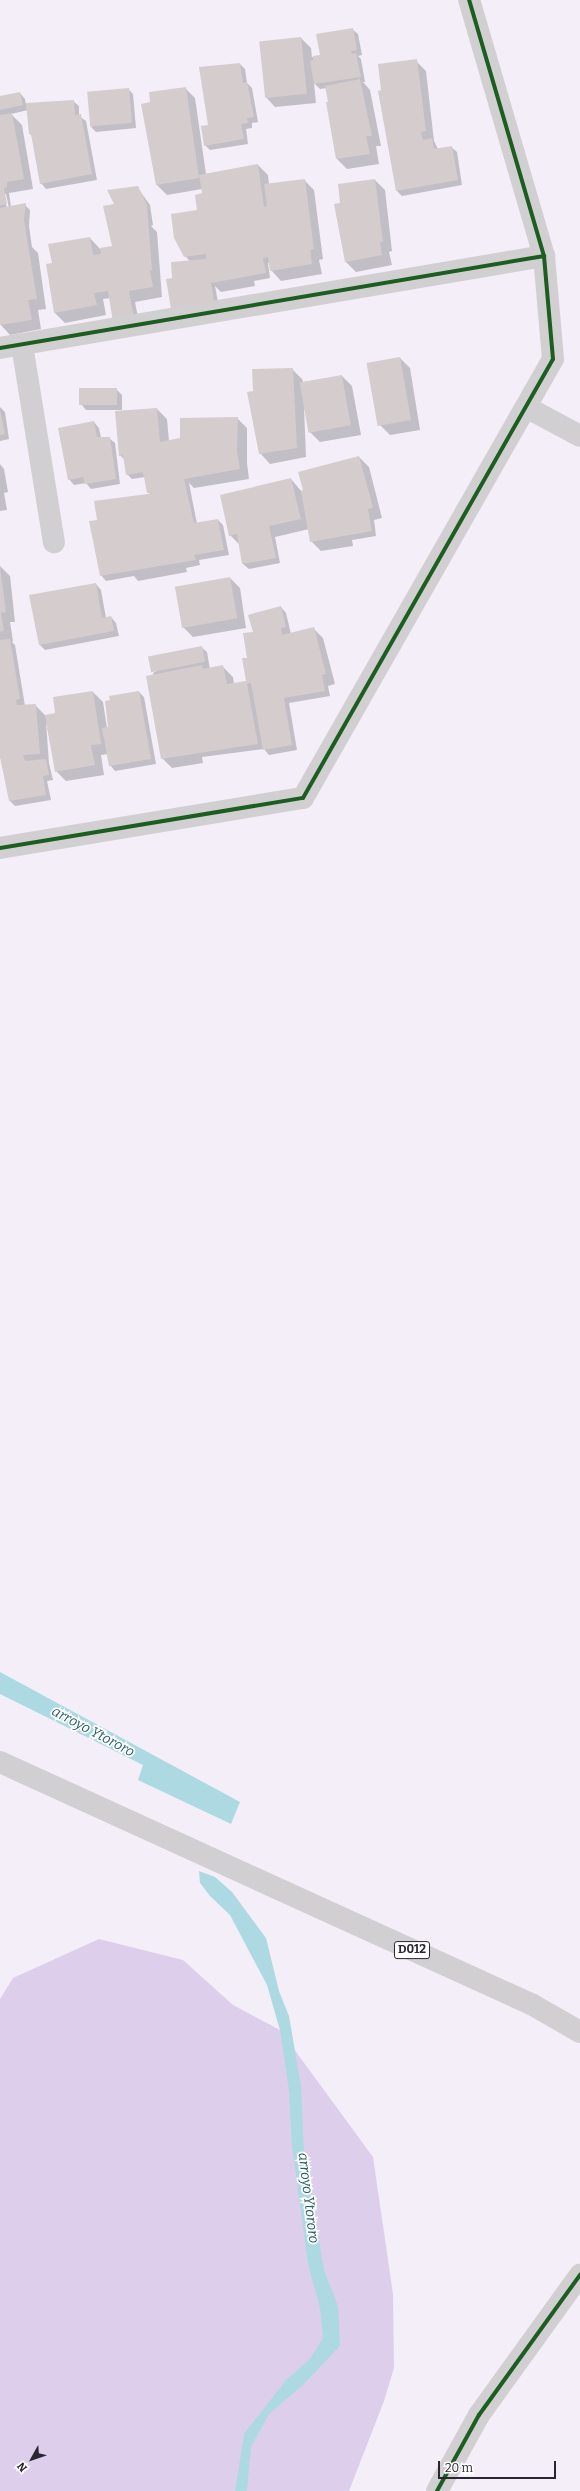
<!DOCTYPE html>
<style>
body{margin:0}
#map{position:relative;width:580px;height:2491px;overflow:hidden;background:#f3eef8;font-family:Bitter,serif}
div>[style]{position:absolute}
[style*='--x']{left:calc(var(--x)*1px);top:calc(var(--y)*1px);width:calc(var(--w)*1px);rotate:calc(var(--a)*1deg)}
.forest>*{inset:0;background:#ddcfec}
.water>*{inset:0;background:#addae2}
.shadow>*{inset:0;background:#0003}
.building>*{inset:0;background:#d5cccd;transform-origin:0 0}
.street>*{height:22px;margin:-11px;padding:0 11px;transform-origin:11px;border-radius:11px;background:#d2cfd3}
.primary>*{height:22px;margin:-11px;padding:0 11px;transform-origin:11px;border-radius:11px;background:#d2cfd3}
.cycleway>*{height:4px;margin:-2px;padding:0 2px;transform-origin:2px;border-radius:2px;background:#1b5e20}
span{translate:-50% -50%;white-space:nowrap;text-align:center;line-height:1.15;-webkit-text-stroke:3.5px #fff;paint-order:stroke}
.shield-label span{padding:1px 3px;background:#fff;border:1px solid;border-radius:3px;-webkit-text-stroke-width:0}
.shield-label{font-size:12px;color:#2b2531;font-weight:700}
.water-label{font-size:14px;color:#265e62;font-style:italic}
.north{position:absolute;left:12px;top:2439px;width:40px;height:40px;-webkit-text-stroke:3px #fff;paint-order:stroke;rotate:230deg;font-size:11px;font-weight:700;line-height:16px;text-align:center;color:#2b2531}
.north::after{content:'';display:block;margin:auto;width:14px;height:18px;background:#2b2531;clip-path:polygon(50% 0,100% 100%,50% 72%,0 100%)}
.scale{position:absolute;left:438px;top:2461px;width:118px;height:18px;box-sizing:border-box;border:2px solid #2b2531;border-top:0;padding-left:5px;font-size:12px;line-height:14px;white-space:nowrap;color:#2b2531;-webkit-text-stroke:3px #fff;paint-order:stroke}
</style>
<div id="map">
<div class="forest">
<div style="clip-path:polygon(99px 1939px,183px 1960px,233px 2005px,280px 2030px,373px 2157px,393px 2294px,394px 2368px,384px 2401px,349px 2491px,0 2491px,0 1999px,13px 1978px)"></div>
</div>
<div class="water">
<div style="clip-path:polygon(0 1672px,240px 1802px,231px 1824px,138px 1780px,143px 1765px,0 1694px)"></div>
<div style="clip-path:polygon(199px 1871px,215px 1877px,232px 1892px,266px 1938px,279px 1991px,289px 2016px,301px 2086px,304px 2152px,324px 2270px,338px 2306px,340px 2346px,303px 2385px,269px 2414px,251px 2447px,247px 2491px,235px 2491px,244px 2434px,286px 2380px,309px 2360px,323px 2338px,320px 2308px,308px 2264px,292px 2146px,289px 2091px,280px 2030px,267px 1985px,230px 1915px,210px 1896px,200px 1883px)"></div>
</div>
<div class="shadow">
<div style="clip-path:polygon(352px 29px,358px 34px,362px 55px,358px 56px,361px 59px,365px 82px,363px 82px,370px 90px,381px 146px,376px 146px,379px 164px,347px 169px,337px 159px,327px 103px,329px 103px,327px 88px,320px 89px,314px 83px,316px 103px,275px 107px,265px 96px,301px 38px,311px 48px,312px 57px,321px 56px)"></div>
<div style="clip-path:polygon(416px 61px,426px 71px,434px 141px,438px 149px,451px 147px,457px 152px,462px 185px,402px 196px,397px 191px)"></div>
<div style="clip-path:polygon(240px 64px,245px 69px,247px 83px,252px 88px,258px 122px,252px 123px,252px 128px,246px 129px,248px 144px,210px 150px,205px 145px)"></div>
<div style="clip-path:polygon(185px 88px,195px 98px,206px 174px,258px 165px,268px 175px,269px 184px,304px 180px,314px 190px,323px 259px,319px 260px,322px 274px,281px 281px,271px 270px,270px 262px,268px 263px,270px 278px,254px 281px,255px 286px,221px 292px,215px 286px,220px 312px,173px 279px,190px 261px,185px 256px,203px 194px,202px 189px,167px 195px,157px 185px,151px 103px)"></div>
<div style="clip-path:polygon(128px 89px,133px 94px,136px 128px,96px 132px,91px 127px)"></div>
<div style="clip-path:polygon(evenodd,20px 93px,25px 99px,26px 104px,73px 101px,79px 106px,79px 116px,86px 121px,97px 180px,46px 189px,41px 183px,33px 137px,30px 134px,28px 110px,11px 114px,22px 125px,33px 189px,9px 193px,11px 207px,25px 205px,30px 210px,29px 226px,32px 247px,38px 253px,46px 309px,38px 310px,41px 329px,10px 335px,0 324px,0 97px,20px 93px,4px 194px,6px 194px,9px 208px,7px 209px,4px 194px)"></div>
<div style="clip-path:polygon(375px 180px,385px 190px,392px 251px,389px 252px,392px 265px,356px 272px,346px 262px,341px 204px)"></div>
<div style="clip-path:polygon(137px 187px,150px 205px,153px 225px,151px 226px,157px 232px,162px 297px,135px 302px,139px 323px,110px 298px,103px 299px,106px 315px,65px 323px,55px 313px,53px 264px,90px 238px,100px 249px,113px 247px,104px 206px,116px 205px)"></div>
<div style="clip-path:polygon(400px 358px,410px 368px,420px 430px,390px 435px,380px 425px)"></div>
<div style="clip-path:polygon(292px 369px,302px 379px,303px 382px,342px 376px,352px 386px,361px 435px,320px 442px,310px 432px,304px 407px,306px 457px,270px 464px,260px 453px,254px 392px)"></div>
<div style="clip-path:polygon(116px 389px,122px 395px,122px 410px,86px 410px,81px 404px)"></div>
<div style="clip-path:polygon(0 407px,5px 412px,9px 439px,0 441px)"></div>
<div style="clip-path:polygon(157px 409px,167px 419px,169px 441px,181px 439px,237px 418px,247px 428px,247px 463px,249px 479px,194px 488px,189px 483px,197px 524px,218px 520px,223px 525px,229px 555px,199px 560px,200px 565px,186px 568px,187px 572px,138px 581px,134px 576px,106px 581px,101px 575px,150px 494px,145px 477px,132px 479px,127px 474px,125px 460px,120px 455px)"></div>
<div style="clip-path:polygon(94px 422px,99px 428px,101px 438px,109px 438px,115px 443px,120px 484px,91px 489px,86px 483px,74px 485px,69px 479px)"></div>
<div style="clip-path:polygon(359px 457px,369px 467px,382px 518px,374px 520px,376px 536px,352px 540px,353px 546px,321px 551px,311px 541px,309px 529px,275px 537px,280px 563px,249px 569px,243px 564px,240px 545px,230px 535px,291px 479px,302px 492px,305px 491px)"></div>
<div style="clip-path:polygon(0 464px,4px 469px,8px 492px,4px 493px,7px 510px,0 511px)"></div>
<div style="clip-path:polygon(0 553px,0 566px,10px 576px,15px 622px,10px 622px,13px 641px,12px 642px,15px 645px,25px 706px,35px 705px,46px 716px,57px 714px,93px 692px,103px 702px,107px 728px,139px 692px,144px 697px,156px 764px,115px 771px,110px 765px,108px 754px,101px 755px,104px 775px,66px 781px,56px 771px,46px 722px,49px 763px,53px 780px,47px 781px,51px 800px,15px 806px,10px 801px,3px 761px,0 758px)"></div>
<div style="clip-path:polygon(230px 578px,240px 588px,246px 628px,193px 637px,183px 627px,176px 588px)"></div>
<div style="clip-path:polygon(96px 584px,101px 590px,106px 618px,111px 617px,116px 623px,119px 636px,45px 650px,40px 645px,30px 596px)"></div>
<div style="clip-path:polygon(281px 607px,286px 613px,291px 634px,313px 628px,323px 638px,335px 684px,328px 686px,330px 696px,289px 703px,297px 750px,269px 755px,264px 749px,202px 757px,203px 763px,172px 768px,162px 758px,153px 673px,201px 647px,207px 652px,210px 669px,223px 667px,233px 677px,234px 684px,248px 682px,249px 658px,255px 632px)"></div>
</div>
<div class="building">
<div style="clip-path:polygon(353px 28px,357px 50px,351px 51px,352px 54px,356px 53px,361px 77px,314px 84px,310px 61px,313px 60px,313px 56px,320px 55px,316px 34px)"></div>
<div style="left:301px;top:37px;width:57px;height:42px;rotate:84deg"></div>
<div style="clip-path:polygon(417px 59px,426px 131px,421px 132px,423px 140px,432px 138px,434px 149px,452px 146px,458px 180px,396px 191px,378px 91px,381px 90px,378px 64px)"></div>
<div style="clip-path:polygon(240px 63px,243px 83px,247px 82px,254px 117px,247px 118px,248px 123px,241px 124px,244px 139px,204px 146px,201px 126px,208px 125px,199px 67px)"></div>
<div style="clip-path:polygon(360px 79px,372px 136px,366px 136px,370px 154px,336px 159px,326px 102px,328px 102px,325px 86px)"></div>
<div style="clip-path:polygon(186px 87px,199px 178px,156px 185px,141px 104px,150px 102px,149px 92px)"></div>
<div style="left:129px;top:88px;width:35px;height:42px;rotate:85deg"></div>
<div style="clip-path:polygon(20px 92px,23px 105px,0 110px,0 96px)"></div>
<div style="clip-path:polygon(74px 100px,75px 115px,81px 114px,92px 174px,40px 184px,31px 134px,29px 134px,26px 103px)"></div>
<div style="clip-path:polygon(12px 113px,24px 179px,7px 182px,7px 187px,4px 188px,7px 204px,0 205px,0 115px)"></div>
<div style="clip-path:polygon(258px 164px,264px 207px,267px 206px,264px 184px,305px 179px,314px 249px,310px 250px,312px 264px,270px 271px,268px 257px,263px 258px,266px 273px,211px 283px,215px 307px,172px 315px,166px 279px,172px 278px,171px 262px,206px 259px,206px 254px,184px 257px,174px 238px,171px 214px,197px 210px,195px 195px,202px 193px,199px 175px)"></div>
<div style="clip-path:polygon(375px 179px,383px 242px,380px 242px,382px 255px,345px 262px,334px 204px,340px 203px,338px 184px)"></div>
<div style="clip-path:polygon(138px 186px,147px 205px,152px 270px,150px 271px,153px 287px,129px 291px,134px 318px,113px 322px,108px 291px,94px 293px,97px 305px,54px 313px,46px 264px,52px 263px,48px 244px,90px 237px,93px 255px,101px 254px,100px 248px,112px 246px,103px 206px,114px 204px,107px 190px)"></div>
<div style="clip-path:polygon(26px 203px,24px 220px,37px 299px,28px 300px,32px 320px,0 325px,0 208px)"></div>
<div style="left:400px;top:357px;width:64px;height:34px;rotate:80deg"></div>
<div style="clip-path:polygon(293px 368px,297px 448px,259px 454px,247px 392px,253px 391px,252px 369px)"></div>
<div style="left:342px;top:375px;width:51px;height:43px;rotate:80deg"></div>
<div style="left:79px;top:388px;width:38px;height:17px"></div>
<div style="clip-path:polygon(157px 408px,160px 442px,180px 438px,180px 418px,238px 417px,237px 452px,240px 469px,184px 479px,194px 523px,218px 519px,224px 550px,194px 555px,196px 560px,100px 576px,89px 521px,97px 520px,94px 501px,155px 493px,147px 493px,143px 472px,126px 475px,123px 455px,119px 456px,115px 411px)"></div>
<div style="clip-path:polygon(0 410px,5px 434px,0 435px)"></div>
<div style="clip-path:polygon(94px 421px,97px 437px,110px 437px,116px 479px,85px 484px,83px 477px,68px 480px,58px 428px)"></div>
<div style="clip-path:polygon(359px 456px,373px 508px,368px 509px,372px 531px,310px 542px,301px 491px,303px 490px,298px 472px)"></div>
<div style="clip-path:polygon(291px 478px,301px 519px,269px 526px,276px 558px,242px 564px,237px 534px,229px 536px,220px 495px)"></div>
<div style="clip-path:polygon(0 567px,6px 612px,1px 613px,4px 631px,0 632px)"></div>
<div style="left:230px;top:577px;width:42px;height:56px;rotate:80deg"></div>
<div style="clip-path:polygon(96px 583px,102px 618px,111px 616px,114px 631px,39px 645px,29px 595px)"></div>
<div style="clip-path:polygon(281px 606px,286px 627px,281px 628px,282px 635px,314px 627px,326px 674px,322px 675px,325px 691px,284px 698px,292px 745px,263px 750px,251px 683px,247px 684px,258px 744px,161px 759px,146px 676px,202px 665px,203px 669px,223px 665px,227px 684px,246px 681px,242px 658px,247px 658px,243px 633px,253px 632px,248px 615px)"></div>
<div style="clip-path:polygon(10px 639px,20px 699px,16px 700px,17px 705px,36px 704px,40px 754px,23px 755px,25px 761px,46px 759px,49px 775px,43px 776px,46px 795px,9px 801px,0 757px,0 640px)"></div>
<div style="left:202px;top:646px;width:16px;height:55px;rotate:79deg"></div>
<div style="clip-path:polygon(93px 691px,101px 744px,91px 745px,95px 765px,55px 772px,45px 715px,55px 713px,53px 697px)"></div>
<div style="clip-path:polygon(139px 691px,151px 759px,109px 766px,102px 728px,108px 727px,105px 701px,110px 700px,109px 696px)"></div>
</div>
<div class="street">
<div style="--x:22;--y:345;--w:200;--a:80.8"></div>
<div style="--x:0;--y:348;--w:552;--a:-9.6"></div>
<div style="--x:526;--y:407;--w:61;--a:28.2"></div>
<div style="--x:0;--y:848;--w:307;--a:-9.4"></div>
<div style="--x:303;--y:798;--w:505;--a:-60.34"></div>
<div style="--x:553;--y:359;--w:103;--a:-95"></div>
<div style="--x:544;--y:256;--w:267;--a:-106.3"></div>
<div style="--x:437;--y:2491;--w:87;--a:-61.1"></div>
<div style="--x:479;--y:2415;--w:173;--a:-54.2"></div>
</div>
<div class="primary">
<div style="--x:0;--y:1762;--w:586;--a:24.51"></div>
<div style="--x:533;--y:2005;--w:54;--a:29.9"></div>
</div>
<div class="cycleway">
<div style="--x:0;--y:348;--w:552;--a:-9.6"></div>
<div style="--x:0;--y:848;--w:307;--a:-9.4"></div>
<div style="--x:303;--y:798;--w:505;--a:-60.34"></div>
<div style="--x:553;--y:359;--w:103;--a:-95"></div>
<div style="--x:544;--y:256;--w:267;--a:-106.3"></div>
<div style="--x:437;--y:2491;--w:87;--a:-61.1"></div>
<div style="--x:479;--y:2415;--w:173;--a:-54.2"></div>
</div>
<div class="shield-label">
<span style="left:412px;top:1950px">D012</span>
</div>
<div class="water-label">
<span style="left:93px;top:1732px;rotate:28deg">arroyo Ytororo</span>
<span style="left:308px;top:2198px;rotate:83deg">arroyo Ytororo</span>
</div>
<div class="north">N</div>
<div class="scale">20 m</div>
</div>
